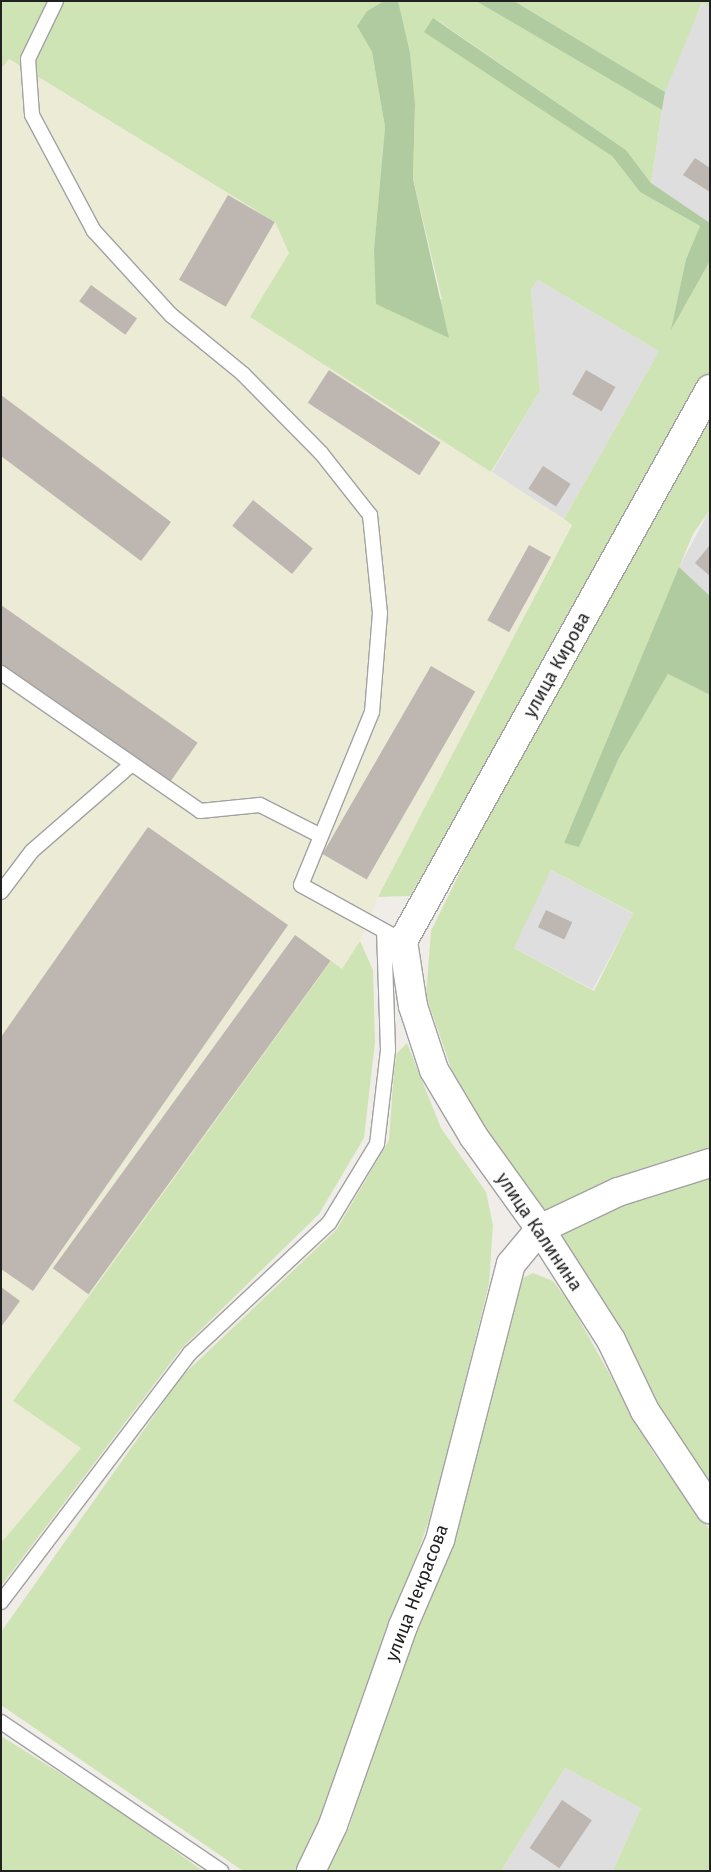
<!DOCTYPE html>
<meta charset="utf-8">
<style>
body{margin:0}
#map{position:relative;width:711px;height:1872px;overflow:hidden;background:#f0ede8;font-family:"Fira Sans",sans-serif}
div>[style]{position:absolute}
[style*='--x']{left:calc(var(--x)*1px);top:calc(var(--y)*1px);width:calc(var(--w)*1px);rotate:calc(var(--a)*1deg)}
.residential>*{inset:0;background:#dedede;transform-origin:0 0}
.farmland>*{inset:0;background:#ececd6}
.grass>*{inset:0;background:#cfe4b4}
.forest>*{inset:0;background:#b1cba1}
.building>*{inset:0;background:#bdb6b1;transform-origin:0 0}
.roads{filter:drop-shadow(1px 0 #a2a2a2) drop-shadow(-1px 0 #a2a2a2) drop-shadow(0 1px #a2a2a2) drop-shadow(0 -1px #a2a2a2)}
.lane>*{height:14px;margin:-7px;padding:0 7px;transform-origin:7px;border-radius:7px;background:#fff}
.street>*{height:28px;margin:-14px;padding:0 14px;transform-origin:14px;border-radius:14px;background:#fff}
span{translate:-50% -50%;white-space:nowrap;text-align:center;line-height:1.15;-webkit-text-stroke:4px #fff;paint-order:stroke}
.street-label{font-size:18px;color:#212121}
.frame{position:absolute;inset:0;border:2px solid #212121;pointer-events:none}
</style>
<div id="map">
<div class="residential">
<div style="clip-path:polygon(703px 2px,710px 7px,710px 223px,651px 183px,667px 79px)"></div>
<div style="clip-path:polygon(538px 280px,659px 351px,564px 519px,492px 472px,540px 391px,531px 289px)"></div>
<div style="clip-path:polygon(710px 510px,710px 596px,679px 567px)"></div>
<div style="left:551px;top:870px;width:93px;height:86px;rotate:28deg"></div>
<div style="clip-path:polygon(565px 1768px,641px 1808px,613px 1871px,501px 1871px)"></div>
</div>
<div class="farmland">
<div style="clip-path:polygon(8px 59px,275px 222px,289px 253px,251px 317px,572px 524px,378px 897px,360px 941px,342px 970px,331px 962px,14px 1401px,81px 1448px,1px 1543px,1px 69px)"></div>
</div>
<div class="grass">
<div style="clip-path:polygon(1px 1px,384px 1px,367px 11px,357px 26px,372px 52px,385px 127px,374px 249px,442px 300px,413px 179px,415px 104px,398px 1px,476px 1px,662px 110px,651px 183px,626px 150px,434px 18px,612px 156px,640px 192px,700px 226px,686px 259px,672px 328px,710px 261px,710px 376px,410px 896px,378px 897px,572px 525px,564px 519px,659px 351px,538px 280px,531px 289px,540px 391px,491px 472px,250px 317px,289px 253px,275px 222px,9px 59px,1px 69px)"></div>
<div style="clip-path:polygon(514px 1px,710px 1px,710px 7px,702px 3px,665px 92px)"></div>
<div style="clip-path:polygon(evenodd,710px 420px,710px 510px,693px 534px,564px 843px,579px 846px,619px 758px,668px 674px,710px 695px,710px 1486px,457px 1085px,426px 996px,431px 931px,464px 864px,544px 710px,710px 420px,551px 870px,633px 913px,594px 991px,514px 948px,551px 870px)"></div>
<div style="clip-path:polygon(360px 941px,373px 970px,375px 1042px,364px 1138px,319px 1214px,181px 1349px,1px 1586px,1px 1543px,81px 1448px,13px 1401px,331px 961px,342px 969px)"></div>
<div style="clip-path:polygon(407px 1043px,441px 1128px,486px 1192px,493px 1225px,489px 1284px,435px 1504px,315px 1837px,295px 1871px,243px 1871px,1px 1705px,1px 1632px,182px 1376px,337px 1229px,389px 1140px,394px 1070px,397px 1053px)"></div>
<div style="clip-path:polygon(533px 1273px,553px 1281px,571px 1305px,654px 1454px,710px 1530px,710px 1871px,613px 1871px,641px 1808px,565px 1768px,501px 1871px,323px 1871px,349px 1828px,521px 1279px)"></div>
<div style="clip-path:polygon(1px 1736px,116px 1808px,203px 1871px,1px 1871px)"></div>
</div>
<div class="forest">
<div style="clip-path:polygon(384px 1px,398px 1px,410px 53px,415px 104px,413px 179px,449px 338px,376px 304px,374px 249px,385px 127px,372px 52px,357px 26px,367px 11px)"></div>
<div style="clip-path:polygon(476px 1px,514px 1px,665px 92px,662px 110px)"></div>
<div style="clip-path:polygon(433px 18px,626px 150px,651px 183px,710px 223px,710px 261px,671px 330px,686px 259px,700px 226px,640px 192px,612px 156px,424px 32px)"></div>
<div style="clip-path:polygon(679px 567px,710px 596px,710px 695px,668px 674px,619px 758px,579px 847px,564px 843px)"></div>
</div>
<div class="building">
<div style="clip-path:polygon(695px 158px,710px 168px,710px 192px,683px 175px)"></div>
<div style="left:228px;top:195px;width:54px;height:98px;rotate:30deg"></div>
<div style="left:91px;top:285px;width:57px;height:20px;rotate:36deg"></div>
<div style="left:329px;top:370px;width:133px;height:39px;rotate:33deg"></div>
<div style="left:586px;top:370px;width:34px;height:28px;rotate:30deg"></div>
<div style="clip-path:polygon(1px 395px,171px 522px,141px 561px,1px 456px)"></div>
<div style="left:543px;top:466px;width:33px;height:27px;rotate:33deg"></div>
<div style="left:253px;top:500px;width:77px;height:33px;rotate:39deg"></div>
<div style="left:529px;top:545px;width:25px;height:86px;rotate:29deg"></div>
<div style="clip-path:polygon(710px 545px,710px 576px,695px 563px)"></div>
<div style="left:1px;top:605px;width:240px;height:52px;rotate:35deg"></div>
<div style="left:431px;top:666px;width:51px;height:217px;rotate:30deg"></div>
<div style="clip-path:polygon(148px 827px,288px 925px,33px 1291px,1px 1269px,1px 1037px)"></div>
<div style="left:546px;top:910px;width:29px;height:19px;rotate:25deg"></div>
<div style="left:295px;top:935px;width:44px;height:412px;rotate:36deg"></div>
<div style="clip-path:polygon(1px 1287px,20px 1301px,1px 1327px)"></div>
<div style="left:562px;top:1800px;width:36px;height:58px;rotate:34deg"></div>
</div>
<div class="roads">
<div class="lane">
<div style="--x:56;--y:1;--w:64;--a:115.8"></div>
<div style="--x:28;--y:59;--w:56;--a:85.9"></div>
<div style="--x:32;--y:115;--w:132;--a:61.9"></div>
<div style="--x:94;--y:231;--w:114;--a:47.5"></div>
<div style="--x:171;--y:315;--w:93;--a:39.3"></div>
<div style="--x:243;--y:374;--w:111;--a:45.4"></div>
<div style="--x:321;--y:453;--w:79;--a:51.7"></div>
<div style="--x:370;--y:515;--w:99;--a:84.2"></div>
<div style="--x:380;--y:613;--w:99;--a:94.6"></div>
<div style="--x:372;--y:712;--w:187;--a:112.3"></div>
<div style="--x:301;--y:885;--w:116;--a:28.8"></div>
<div style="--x:1;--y:673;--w:242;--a:34.7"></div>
<div style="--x:200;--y:811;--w:60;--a:-5.7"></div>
<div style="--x:260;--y:805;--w:68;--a:26.9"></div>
<div style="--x:1;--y:892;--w:51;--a:-52.9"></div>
<div style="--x:32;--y:851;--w:131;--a:-41"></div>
<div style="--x:1;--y:1602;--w:313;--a:-52.8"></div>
<div style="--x:190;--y:1353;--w:190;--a:-43.1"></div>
<div style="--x:329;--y:1223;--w:92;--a:-58.7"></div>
<div style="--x:377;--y:1144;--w:95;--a:-83.3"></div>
<div style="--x:388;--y:1050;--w:118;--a:-91.9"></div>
<div style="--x:1;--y:1722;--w:266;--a:34.1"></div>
</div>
<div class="street">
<div style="--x:710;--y:389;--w:632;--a:119.08"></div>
<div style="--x:403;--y:941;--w:66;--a:81.3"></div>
<div style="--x:413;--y:1006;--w:67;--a:71.8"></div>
<div style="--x:434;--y:1070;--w:78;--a:59.2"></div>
<div style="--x:474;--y:1137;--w:113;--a:54.3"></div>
<div style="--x:540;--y:1229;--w:132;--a:57.4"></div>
<div style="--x:611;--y:1340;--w:79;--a:64.4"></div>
<div style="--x:645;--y:1411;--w:118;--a:56.4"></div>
<div style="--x:311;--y:1871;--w:51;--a:-64.4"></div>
<div style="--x:333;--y:1825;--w:211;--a:-70.6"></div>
<div style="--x:403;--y:1626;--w:94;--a:-66.7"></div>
<div style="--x:440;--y:1540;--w:285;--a:-75.6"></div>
<div style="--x:511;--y:1264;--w:45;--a:-50.4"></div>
<div style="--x:540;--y:1229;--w:86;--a:-25.4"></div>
<div style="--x:618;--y:1192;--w:96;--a:-17.5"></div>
</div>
</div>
<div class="street-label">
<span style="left:557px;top:665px;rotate:-61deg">улица Кирова</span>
<span style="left:539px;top:1232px;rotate:56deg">улица Калинина</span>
<span style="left:417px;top:1593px;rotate:-69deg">улица Некрасова</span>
</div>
<div class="frame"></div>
</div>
